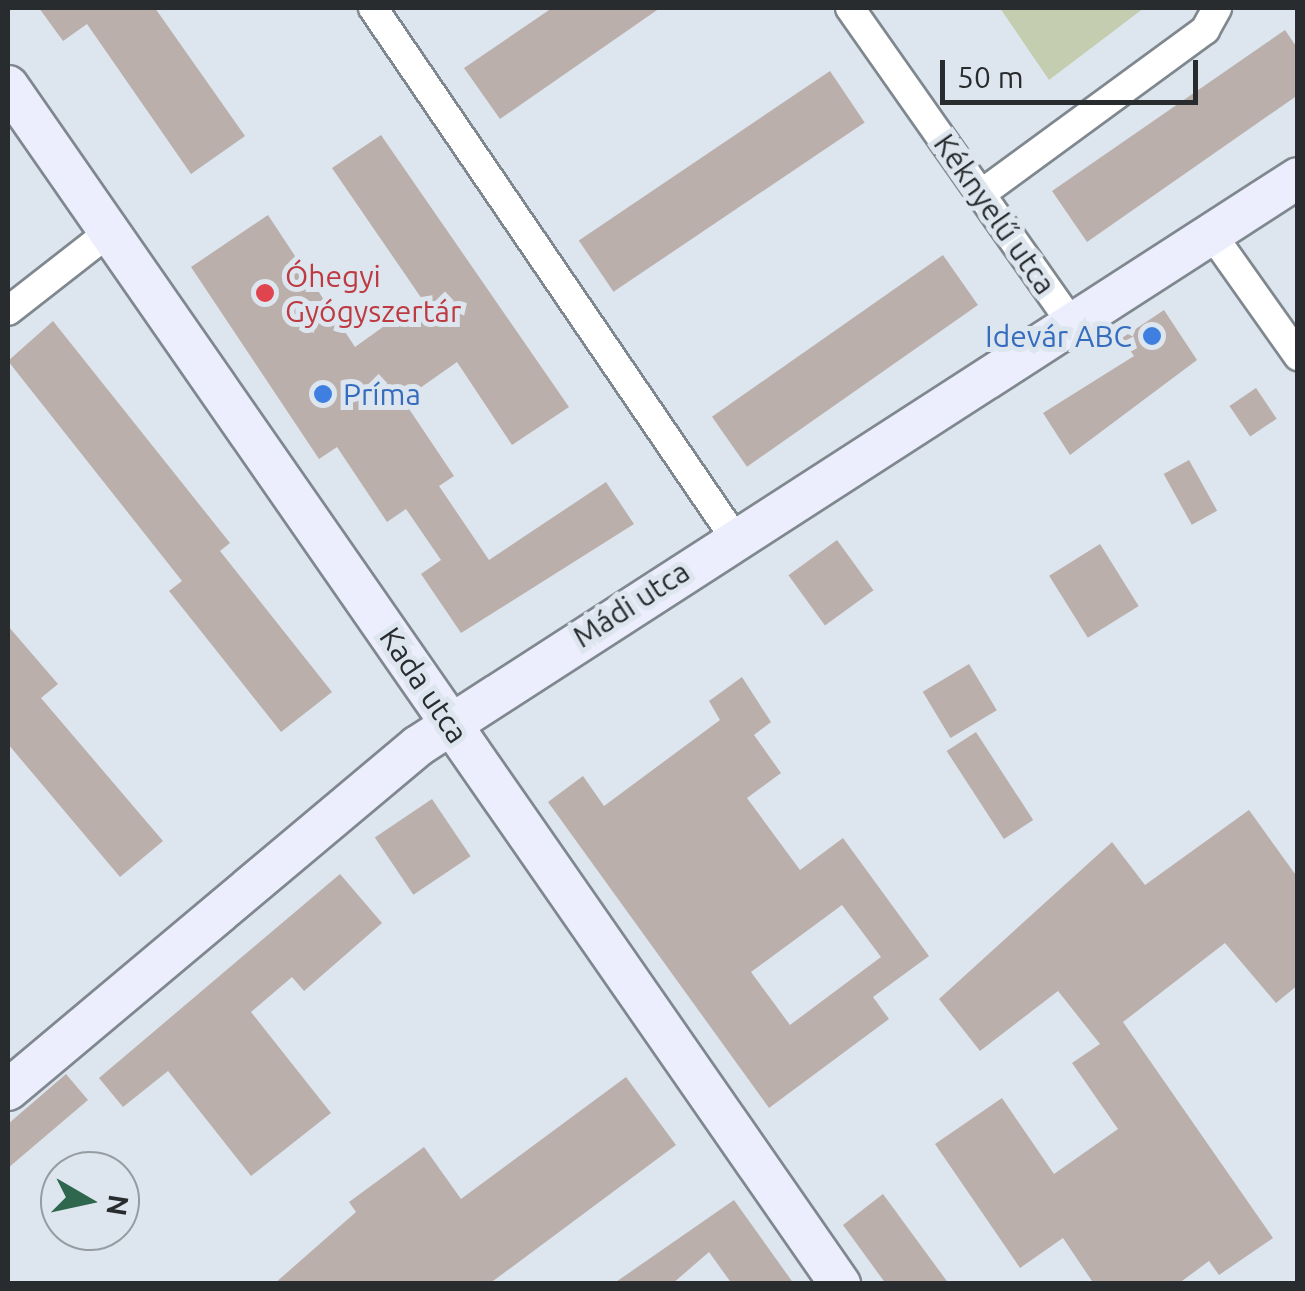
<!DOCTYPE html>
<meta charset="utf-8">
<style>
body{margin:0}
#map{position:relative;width:1305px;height:1291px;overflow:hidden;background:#dde6ee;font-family:Ubuntu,sans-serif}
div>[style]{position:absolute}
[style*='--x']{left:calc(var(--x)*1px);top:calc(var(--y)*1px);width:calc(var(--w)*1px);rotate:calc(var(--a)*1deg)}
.green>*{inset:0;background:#c4cdb0}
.building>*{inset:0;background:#bbafac;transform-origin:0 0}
.roads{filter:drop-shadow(2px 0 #80888f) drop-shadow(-2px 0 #80888f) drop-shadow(0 2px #80888f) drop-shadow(0 -2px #80888f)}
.street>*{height:28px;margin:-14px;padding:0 14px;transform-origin:14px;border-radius:14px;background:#fff}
.secondary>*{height:40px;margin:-20px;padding:0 20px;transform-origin:20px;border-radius:20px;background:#edeefd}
.dots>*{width:28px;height:28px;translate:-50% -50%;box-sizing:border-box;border:5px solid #dde6ee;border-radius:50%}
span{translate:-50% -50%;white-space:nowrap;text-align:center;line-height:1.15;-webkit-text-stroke:10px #dde6ee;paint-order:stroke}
.street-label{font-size:30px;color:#282c2f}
.health-label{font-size:30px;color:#be3a42}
.left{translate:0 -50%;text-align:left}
.shop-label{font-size:30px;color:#366cbe}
.right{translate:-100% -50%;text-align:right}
.frame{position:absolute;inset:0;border:10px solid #282c2f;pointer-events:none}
.north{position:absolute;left:40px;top:1151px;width:100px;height:100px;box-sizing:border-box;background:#dde6ee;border:2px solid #959ca2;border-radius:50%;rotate:99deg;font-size:28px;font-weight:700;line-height:40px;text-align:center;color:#282c2f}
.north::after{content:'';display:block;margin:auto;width:35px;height:45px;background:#2e664e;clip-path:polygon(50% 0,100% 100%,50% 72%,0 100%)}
.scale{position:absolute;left:940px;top:60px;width:258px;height:45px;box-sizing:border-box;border:5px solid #282c2f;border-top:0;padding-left:12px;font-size:30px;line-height:35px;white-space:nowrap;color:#282c2f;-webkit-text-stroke:8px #dde6ee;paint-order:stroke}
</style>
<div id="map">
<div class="green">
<div style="clip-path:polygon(1000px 8px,1144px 8px,1049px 80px)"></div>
</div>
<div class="building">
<div style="clip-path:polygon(39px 8px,155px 8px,245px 136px,191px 174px,87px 24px,63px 41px)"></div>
<div style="clip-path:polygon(552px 8px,660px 8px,500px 119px,464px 68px)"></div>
<div style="clip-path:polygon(1285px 30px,1298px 49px,1298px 95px,1087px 242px,1052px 191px)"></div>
<div style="left:830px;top:71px;width:62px;height:303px;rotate:56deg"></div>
<div style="clip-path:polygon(381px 135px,569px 407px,512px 445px,457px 362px,403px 400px,454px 476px,439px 486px,489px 560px,606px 482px,634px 524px,461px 633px,421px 574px,441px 560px,406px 509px,387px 522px,337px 447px,319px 459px,191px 267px,268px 215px,355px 347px,422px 299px,332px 168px)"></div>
<div style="left:943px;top:255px;width:61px;height:282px;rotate:55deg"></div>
<div style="clip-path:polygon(1164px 310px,1197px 360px,1070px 455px,1043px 413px,1134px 356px,1122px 338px)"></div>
<div style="clip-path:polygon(53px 321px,230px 543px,220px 551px,332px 692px,281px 732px,169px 591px,182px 581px,8px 361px)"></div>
<div style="left:1256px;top:388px;width:37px;height:32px;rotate:56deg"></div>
<div style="left:1189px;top:460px;width:58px;height:29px;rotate:61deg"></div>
<div style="left:837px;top:540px;width:62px;height:60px;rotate:54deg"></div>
<div style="left:1100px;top:544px;width:73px;height:60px;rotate:58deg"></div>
<div style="clip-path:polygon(8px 626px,58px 684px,41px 698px,163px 841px,120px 877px,8px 744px)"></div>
<div style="left:969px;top:664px;width:54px;height:54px;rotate:59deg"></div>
<div style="clip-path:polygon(evenodd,742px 677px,771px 722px,754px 735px,781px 773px,747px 798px,800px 870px,843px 838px,929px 956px,873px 997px,889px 1019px,769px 1108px,548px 802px,583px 776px,604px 806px,720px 720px,709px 701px,742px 677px,842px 905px,881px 957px,790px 1025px,751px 972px,842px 905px)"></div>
<div style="left:976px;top:732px;width:105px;height:35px;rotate:57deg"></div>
<div style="left:432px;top:799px;width:69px;height:69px;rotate:56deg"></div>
<div style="clip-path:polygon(1249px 810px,1298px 878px,1298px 985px,1276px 1003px,1225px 943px,1123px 1022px,1273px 1238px,1219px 1275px,1209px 1261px,1178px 1284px,1094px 1284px,1063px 1238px,1020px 1268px,935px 1144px,1002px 1098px,1054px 1174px,1118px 1129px,1072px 1063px,1100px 1044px,1058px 991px,980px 1051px,939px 999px,1112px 842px,1145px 885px)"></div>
<div style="clip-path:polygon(340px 874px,382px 923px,304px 991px,292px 977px,251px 1012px,331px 1113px,251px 1176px,168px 1071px,123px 1107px,99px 1078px)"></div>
<div style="clip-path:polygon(66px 1074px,88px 1100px,8px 1168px,8px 1124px)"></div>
<div style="clip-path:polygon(626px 1077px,676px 1145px,489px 1284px,274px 1284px,356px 1212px,349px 1202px,424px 1147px,461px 1199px)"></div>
<div style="clip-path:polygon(883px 1194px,949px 1284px,886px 1284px,843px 1225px)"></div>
<div style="clip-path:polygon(734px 1200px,794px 1284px,732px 1284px,709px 1252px,672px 1284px,613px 1284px)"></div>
</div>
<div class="roads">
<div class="street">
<div style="--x:373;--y:8;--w:640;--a:55.69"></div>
<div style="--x:850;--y:8;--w:385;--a:54.9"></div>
<div style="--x:981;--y:194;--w:278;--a:-36.2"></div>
<div style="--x:1205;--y:30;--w:25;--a:-61"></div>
<div style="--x:1211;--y:233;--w:151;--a:54.7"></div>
<div style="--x:8;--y:311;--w:128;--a:-38"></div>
</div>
<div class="secondary">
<div style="--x:8;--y:86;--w:1459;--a:55.22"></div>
<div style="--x:8;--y:1090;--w:535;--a:-40"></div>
<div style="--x:418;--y:746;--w:1047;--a:-32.84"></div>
</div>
</div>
<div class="dots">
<div style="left:265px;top:293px;background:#e0444e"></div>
<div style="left:1152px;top:336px;background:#3f7fe0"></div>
<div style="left:323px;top:394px;background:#3f7fe0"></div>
</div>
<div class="street-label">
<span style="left:995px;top:214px;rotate:55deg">Kéknyelű utca</span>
<span style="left:631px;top:604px;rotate:-33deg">Mádi utca</span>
<span style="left:424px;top:685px;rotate:56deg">Kada utca</span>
</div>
<div class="health-label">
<span class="left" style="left:285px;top:293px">Óhegyi<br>Gyógyszertár</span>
</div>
<div class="shop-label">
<span class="right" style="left:1132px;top:336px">Idevár ABC</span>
<span class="left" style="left:343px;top:394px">Príma</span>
</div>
<div class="frame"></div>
<div class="north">N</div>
<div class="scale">50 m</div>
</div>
